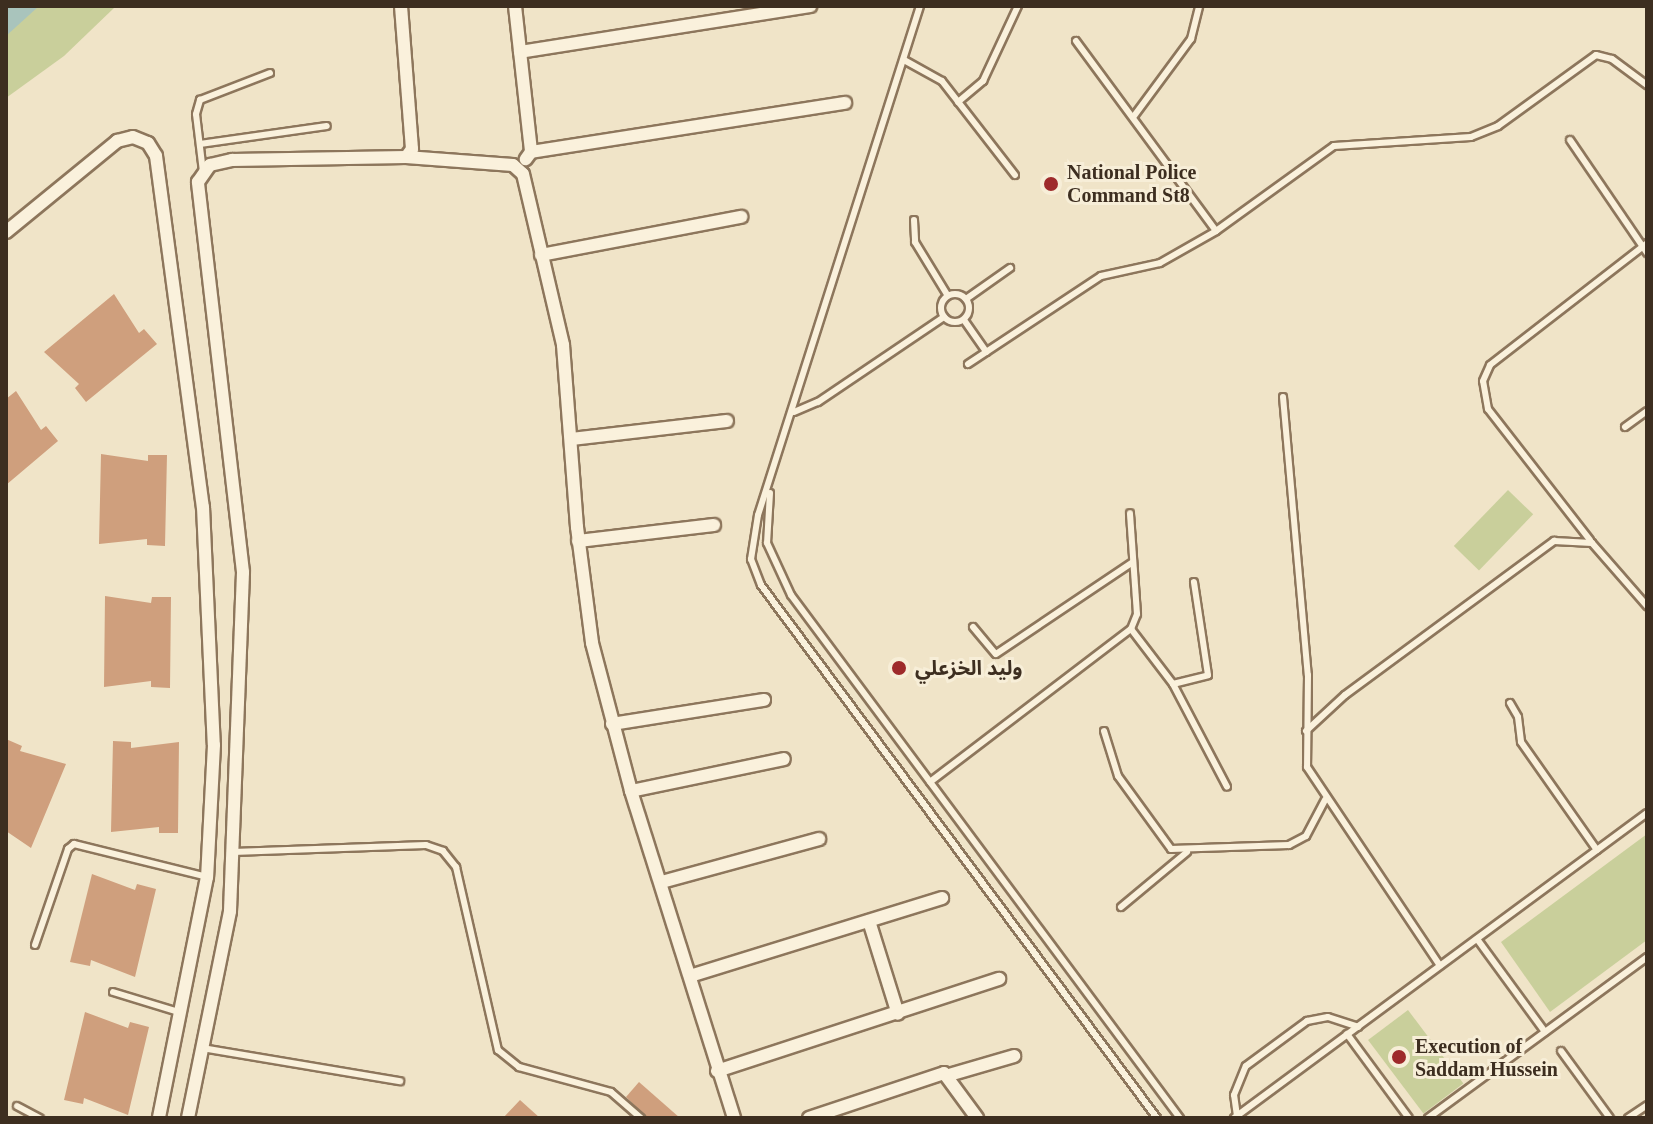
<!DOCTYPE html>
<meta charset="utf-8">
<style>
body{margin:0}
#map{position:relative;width:1653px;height:1124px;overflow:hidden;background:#f0e4c8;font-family:"Times New Roman","Noto Sans Arabic",serif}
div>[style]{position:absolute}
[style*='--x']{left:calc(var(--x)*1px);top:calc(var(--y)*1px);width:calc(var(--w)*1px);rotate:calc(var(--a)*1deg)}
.green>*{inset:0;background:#c9cf9b;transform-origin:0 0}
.water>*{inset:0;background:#a9c4bc}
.building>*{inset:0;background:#cf9f7d}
.roads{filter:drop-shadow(2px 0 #8d765c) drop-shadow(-2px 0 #8d765c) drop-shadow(0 2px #8d765c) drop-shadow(0 -2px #8d765c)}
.lane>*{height:6px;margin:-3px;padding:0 3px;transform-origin:3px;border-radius:3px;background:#faf1dc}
.lane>.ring{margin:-3px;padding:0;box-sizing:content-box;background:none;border:6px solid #faf1dc;border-radius:50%}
.street>*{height:12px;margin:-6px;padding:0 6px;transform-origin:6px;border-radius:6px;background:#faf1dc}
.dots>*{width:22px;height:22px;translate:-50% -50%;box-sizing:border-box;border:4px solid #f7eed8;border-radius:50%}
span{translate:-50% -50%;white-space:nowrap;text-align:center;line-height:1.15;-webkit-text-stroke:6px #f7eed8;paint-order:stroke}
.poi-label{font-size:20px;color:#3d2e20;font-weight:700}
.left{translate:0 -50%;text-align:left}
.frame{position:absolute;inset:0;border:8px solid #3d2e20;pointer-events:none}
</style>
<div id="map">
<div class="green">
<div style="clip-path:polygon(6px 6px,113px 6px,114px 8px,64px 56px,6px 98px)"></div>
<div style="left:1508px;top:490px;width:35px;height:78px;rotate:44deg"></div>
<div style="clip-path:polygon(1647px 834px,1647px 940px,1550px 1012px,1501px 942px)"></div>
<div style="left:1408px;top:1010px;width:92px;height:50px;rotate:53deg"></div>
</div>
<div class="water">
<div style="clip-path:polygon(6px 6px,39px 6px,6px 36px)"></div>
</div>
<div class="building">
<div style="clip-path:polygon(114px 294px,139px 333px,144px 329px,157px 344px,86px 402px,75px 388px,79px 384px,44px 352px)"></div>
<div style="clip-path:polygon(16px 391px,41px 430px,46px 426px,58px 441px,6px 485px,6px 399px)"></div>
<div style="clip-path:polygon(101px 454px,148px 461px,148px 455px,167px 455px,165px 546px,147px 545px,147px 539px,99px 544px)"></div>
<div style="clip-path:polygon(105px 596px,151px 603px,152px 597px,171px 597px,170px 688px,151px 687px,151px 681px,104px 687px)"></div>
<div style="clip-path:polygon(6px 739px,22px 746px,20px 751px,66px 764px,31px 848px,6px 831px)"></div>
<div style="clip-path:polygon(113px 741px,131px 742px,131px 748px,179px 742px,178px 833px,159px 833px,159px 827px,111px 832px)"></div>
<div style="clip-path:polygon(92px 874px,135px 890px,137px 884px,156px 889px,135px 977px,91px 960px,90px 966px,70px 962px)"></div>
<div style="clip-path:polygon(85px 1012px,128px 1028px,130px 1022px,149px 1027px,128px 1115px,84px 1098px,83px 1104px,64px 1100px)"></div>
<div style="clip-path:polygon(639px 1082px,680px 1118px,647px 1118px,626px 1097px)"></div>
<div style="clip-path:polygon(520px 1100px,540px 1118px,503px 1118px)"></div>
</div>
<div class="roads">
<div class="lane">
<div style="--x:920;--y:6;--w:534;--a:107.65"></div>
<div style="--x:758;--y:515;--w:45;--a:99"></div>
<div style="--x:751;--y:559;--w:28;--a:69"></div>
<div style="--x:761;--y:585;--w:664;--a:53.39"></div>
<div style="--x:1076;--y:41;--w:236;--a:53.6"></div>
<div style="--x:904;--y:60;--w:43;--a:28.9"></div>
<div style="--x:942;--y:81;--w:119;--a:52.2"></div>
<div style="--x:958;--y:102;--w:33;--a:-40"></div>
<div style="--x:983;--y:81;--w:83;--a:-65"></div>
<div style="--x:1134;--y:116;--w:96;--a:-53.5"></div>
<div style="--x:1191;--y:39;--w:34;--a:-76"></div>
<div style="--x:1570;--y:140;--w:137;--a:55.7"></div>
<div style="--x:200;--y:144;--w:128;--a:-8.1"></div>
<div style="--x:203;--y:172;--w:58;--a:-96.9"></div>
<div style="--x:196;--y:114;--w:15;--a:-74"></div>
<div style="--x:200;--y:100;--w:75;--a:-21.1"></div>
<div style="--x:914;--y:220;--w:22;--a:87"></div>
<div style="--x:915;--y:242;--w:63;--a:58.6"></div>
<div class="ring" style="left:941px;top:294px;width:22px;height:22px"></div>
<div style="--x:966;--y:299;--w:54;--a:-35.2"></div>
<div style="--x:964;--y:320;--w:39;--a:55"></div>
<div style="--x:968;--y:364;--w:159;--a:-33.5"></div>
<div style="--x:1101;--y:276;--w:60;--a:-12.4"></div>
<div style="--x:1160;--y:263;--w:64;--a:-29.7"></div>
<div style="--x:1216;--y:231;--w:145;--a:-35.8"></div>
<div style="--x:1334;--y:146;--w:137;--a:-3.8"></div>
<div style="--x:1471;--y:137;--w:29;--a:-22"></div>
<div style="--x:1498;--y:126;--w:121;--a:-35.9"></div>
<div style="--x:1596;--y:55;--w:16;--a:14"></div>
<div style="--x:1612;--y:59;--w:44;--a:36.6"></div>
<div style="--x:1283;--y:397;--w:279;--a:84.9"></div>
<div style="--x:1308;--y:675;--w:92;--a:90.6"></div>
<div style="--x:1307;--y:767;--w:239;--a:56.2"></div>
<div style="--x:794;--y:412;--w:26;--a:-23"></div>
<div style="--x:818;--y:402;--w:152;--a:-34"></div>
<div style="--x:1625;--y:427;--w:27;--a:-36"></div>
<div style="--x:770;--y:493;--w:50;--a:93.4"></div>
<div style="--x:767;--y:543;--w:57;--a:65.2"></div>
<div style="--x:791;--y:595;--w:652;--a:53.36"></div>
<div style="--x:1590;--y:540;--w:166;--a:-127.9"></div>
<div style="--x:1488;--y:409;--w:28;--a:-100"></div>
<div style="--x:1483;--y:381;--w:17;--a:-66"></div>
<div style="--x:1490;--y:365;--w:199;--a:-37.8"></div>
<div style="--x:973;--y:627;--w:35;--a:50"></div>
<div style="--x:996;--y:654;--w:165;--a:-33.9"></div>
<div style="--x:1131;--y:629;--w:69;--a:52.6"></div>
<div style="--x:1173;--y:684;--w:116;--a:62.3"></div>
<div style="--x:1173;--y:684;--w:36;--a:-14"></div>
<div style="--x:1208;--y:675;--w:94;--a:-98.6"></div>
<div style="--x:1510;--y:703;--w:16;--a:60"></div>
<div style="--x:1518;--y:717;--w:25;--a:83"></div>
<div style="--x:1521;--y:742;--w:132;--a:54.9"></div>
<div style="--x:1104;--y:731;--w:47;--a:72.7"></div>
<div style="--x:1118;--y:776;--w:90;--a:54"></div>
<div style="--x:1171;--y:849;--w:118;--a:-1.9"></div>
<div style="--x:1289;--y:845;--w:19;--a:-28"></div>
<div style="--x:1306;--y:836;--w:41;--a:-62.2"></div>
<div style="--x:1306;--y:731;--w:53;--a:-42.7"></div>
<div style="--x:1345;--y:695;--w:260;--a:-36.4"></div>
<div style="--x:1554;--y:541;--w:38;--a:3"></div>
<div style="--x:1592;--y:543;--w:84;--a:48.9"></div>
<div style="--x:930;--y:782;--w:253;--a:-37.3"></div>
<div style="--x:1131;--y:629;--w:16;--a:-68"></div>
<div style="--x:1137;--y:614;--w:101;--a:-94"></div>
<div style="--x:233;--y:852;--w:193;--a:-2.1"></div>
<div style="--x:426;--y:845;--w:18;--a:19"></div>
<div style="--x:443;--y:851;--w:21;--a:51"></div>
<div style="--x:456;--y:867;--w:188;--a:77.1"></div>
<div style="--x:498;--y:1050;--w:27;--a:39"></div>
<div style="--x:519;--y:1067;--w:95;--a:15.2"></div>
<div style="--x:611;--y:1092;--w:40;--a:41"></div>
<div style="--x:1121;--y:907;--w:86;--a:-39.8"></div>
<div style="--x:1477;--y:939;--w:115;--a:53.8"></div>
<div style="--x:35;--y:945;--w:102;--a:-71"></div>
<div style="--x:68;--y:849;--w:8;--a:-40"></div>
<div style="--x:74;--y:844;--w:137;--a:13.9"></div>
<div style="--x:113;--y:992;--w:69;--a:16.9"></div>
<div style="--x:1347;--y:1034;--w:104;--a:53.6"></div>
<div style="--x:202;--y:1048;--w:201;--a:9.5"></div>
<div style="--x:1561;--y:1051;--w:83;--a:53.8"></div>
<div style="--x:17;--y:1106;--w:26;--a:28"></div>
<div style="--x:1237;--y:1116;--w:21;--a:-98"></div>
<div style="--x:1234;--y:1095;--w:31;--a:-68"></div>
<div style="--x:1246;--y:1066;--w:76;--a:-36.4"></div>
<div style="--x:1307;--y:1021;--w:21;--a:-11"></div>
<div style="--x:1328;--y:1017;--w:32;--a:18"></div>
<div style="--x:1234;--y:1118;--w:513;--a:-36.45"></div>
<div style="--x:1428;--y:1118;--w:272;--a:-36.3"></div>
<div style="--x:1628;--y:1118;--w:23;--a:-34"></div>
</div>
<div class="street">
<div style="--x:515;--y:6;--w:147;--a:83.7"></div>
<div style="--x:531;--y:152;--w:9;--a:126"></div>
<div style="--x:520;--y:52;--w:294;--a:-9"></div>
<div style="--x:531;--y:152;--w:318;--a:-8.9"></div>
<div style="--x:406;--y:157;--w:107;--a:4.3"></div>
<div style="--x:513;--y:165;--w:13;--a:42"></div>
<div style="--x:523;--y:174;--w:176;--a:76.8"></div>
<div style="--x:563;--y:345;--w:183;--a:85.6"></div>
<div style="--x:577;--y:527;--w:117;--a:82.6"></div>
<div style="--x:592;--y:643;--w:153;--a:75.2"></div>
<div style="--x:631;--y:791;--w:343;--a:72.5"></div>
<div style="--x:6;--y:232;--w:144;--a:-39.3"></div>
<div style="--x:117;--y:141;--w:16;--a:-14"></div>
<div style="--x:133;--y:137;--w:16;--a:22"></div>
<div style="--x:148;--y:143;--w:15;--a:58"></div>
<div style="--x:156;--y:156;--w:354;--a:82.4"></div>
<div style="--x:203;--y:507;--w:238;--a:87.4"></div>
<div style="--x:214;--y:745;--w:132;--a:93"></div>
<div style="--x:207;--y:877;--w:246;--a:101.3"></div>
<div style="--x:541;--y:255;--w:204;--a:-10.8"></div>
<div style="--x:571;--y:439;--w:157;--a:-6.6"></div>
<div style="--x:578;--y:541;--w:137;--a:-6.7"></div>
<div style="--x:612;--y:724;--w:154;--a:-9"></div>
<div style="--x:631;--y:791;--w:156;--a:-11.8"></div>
<div style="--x:662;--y:882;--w:163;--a:-15.3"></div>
<div style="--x:869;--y:921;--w:97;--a:72.7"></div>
<div style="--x:690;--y:976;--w:264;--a:-17.2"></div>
<div style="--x:717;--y:1071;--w:297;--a:-18.1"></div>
<div style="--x:949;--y:1075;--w:68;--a:-16.3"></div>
<div style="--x:188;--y:1118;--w:211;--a:-78.5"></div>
<div style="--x:230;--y:911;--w:339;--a:-87.8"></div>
<div style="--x:243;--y:572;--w:393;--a:-96.6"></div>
<div style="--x:198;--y:182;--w:21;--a:-55"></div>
<div style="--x:210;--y:165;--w:23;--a:-13"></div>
<div style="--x:232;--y:160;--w:174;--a:-1"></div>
<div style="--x:406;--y:157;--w:10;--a:-53"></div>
<div style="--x:412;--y:149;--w:143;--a:-94.4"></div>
<div style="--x:809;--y:1118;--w:142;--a:-18.4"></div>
<div style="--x:944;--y:1073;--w:56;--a:53.7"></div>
</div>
</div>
<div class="dots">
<div style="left:1051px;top:184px;background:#9e2a2b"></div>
<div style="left:899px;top:668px;background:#9e2a2b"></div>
<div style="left:1399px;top:1057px;background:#9e2a2b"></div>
</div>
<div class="poi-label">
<span class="left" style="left:1067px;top:184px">National Police<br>Command St8</span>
<span class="left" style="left:915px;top:668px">وليد الخزعلي</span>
<span class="left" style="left:1415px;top:1058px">Execution of<br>Saddam Hussein</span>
</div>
<div class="frame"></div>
</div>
